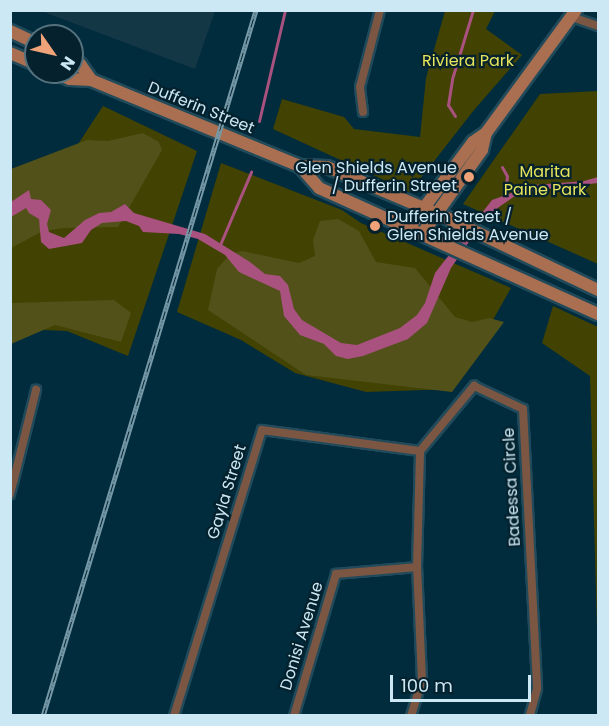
<!DOCTYPE html>
<style>
body{margin:0}
#map{position:relative;width:609px;height:726px;overflow:hidden;background:#002c3d;font-family:Poppins,sans-serif}
div>[style]{position:absolute}
[style*='--x']{left:calc(var(--x)*1px);top:calc(var(--y)*1px);width:calc(var(--w)*1px);rotate:calc(var(--a)*1deg)}
.built>*{inset:0;background:#143745}
.green>*{inset:0;background:#424202}
.forest>*{inset:0;background:#525119}
.water>*{inset:0;background:#a9517f}
.stream>*{height:3px;margin:-1.5px;padding:0 1.5px;transform-origin:1.5px;border-radius:1.5px;background:#a9517f}
.roads{filter:drop-shadow(2px 0 #214a5a) drop-shadow(-2px 0 #214a5a) drop-shadow(0 2px #214a5a) drop-shadow(0 -2px #214a5a)}
.street>*{height:8px;margin:-4px;padding:0 4px;transform-origin:4px;border-radius:4px;background:#7b5643}
.secondary>*{height:12px;margin:-6px;padding:0 6px;transform-origin:6px;border-radius:6px;background:#aa6f50}
.rail>*{height:5px;margin-top:-2.5px;transform-origin:0;background:repeating-linear-gradient(90deg,#04212d 0 9px,#7699a7 0 18px);box-sizing:border-box;border-block:2px solid #7699a7}
.dots>*{width:16px;height:16px;translate:-50% -50%;box-sizing:border-box;border:3px solid #04212d;border-radius:50%}
span{translate:-50% -50%;white-space:nowrap;text-align:center;line-height:1.15;-webkit-text-stroke:4.5px #04212d;paint-order:stroke}
.park-label{font-size:16px;color:#e6e55c}
.street-label{font-size:16px;color:#cde8f5}
.poi-label{font-size:16px;color:#cde8f5}
.right{translate:-100% -50%;text-align:right}
.left{translate:0 -50%;text-align:left}
.frame{position:absolute;inset:0;border:12px solid #cde8f5;pointer-events:none}
.north{position:absolute;left:24px;top:24px;width:60px;height:60px;box-sizing:border-box;background:#04212d;border:2px solid #54717d;border-radius:50%;rotate:124deg;font-size:16px;font-weight:700;line-height:24px;text-align:center;color:#cde8f5}
.north::after{content:'';display:block;margin:auto;width:21px;height:27px;background:#f0a279;clip-path:polygon(50% 0,100% 100%,50% 72%,0 100%)}
.scale{position:absolute;left:390px;top:675px;width:141px;height:27px;box-sizing:border-box;border:3px solid #cde8f5;border-top:0;padding-left:8px;font-size:18px;line-height:21px;white-space:nowrap;color:#cde8f5;-webkit-text-stroke:4px #04212d;paint-order:stroke}
</style>
<div id="map">
<div class="built">
<div style="clip-path:polygon(41px 11px,215px 11px,195px 69px)"></div>
</div>
<div class="green">
<div style="clip-path:polygon(445px 11px,495px 11px,486px 29px,522px 55px,474px 110px,410px 192px,273px 129px,282px 99px,344px 117px,354px 129px,420px 137px,426px 78px)"></div>
<div style="clip-path:polygon(598px 91px,598px 264px,463px 204px,540px 94px)"></div>
<div style="clip-path:polygon(103px 106px,197px 151px,128px 356px,67px 331px,19px 329px,11px 335px,11px 174px,73px 152px)"></div>
<div style="clip-path:polygon(221px 163px,342px 210px,361px 223px,511px 288px,454px 389px,366px 392px,295px 373px,241px 340px,177px 312px)"></div>
<div style="clip-path:polygon(553px 306px,598px 327px,598px 665px,590px 376px,542px 343px)"></div>
</div>
<div class="forest">
<div style="clip-path:polygon(143px 133px,159px 142px,162px 150px,118px 227px,64px 228px,43px 231px,11px 248px,11px 169px,87px 140px,108px 141px)"></div>
<div style="clip-path:polygon(338px 219px,359px 231px,376px 262px,415px 268px,455px 317px,472px 322px,489px 318px,504px 322px,452px 392px,306px 375px,208px 310px,217px 269px,230px 254px,242px 251px,299px 263px,315px 256px,313px 240px,320px 221px)"></div>
<div style="clip-path:polygon(114px 300px,131px 313px,121px 342px,55px 325px,11px 344px,11px 303px)"></div>
</div>
<div class="water">
<div style="clip-path:polygon(598px 177px,598px 183px,530px 191px,515px 196px,499px 207px,484px 220px,451px 268px,427px 323px,408px 339px,363px 356px,348px 359px,336px 356px,324px 344px,300px 335px,284px 316px,280px 291px,239px 272px,225px 255px,198px 239px,179px 234px,143px 232px,139px 226px,126px 221px,102px 223px,91px 230px,82px 243px,49px 249px,41px 242px,39px 219px,29px 213px,26px 208px,11px 217px,11px 202px,29px 190px,31px 199px,41px 200px,51px 210px,47px 224px,49px 232px,64px 238px,85px 220px,99px 213px,111px 212px,125px 204px,134px 213px,205px 234px,250px 262px,265px 274px,280px 276px,288px 285px,294px 309px,302px 320px,341px 343px,357px 345px,400px 328px,417px 315px,425px 303px,435px 273px,492px 200px,534px 185px,584px 181px)"></div>
</div>
<div class="stream">
<div style="--x:455;--y:116;--w:13;--a:-122"></div>
<div style="--x:448;--y:105;--w:26;--a:-81"></div>
<div style="--x:452;--y:79;--w:72;--a:-73.1"></div>
<div style="--x:259;--y:121;--w:114;--a:-76.8"></div>
<div style="--x:502;--y:167;--w:10;--a:61"></div>
<div style="--x:507;--y:176;--w:20;--a:96"></div>
<div style="--x:219;--y:247;--w:82;--a:-66.9"></div>
</div>
<div class="roads">
<div class="street">
<div style="--x:572;--y:17;--w:28;--a:19"></div>
<div style="--x:363;--y:112;--w:25;--a:-97"></div>
<div style="--x:360;--y:87;--w:80;--a:-75.4"></div>
<div style="--x:10;--y:478;--w:4;--a:14"></div>
<div style="--x:14;--y:479;--w:16;--a:105"></div>
<div style="--x:14;--y:479;--w:92;--a:-76.1"></div>
<div style="--x:174;--y:716;--w:299;--a:-72.9"></div>
<div style="--x:262;--y:430;--w:159;--a:7.6"></div>
<div style="--x:294;--y:716;--w:148;--a:-73.5"></div>
<div style="--x:336;--y:574;--w:81;--a:-4.9"></div>
<div style="--x:411;--y:716;--w:38;--a:-73"></div>
<div style="--x:422;--y:680;--w:113;--a:-92.5"></div>
<div style="--x:417;--y:567;--w:116;--a:-88.5"></div>
<div style="--x:420;--y:451;--w:85;--a:-50.3"></div>
<div style="--x:474;--y:386;--w:54;--a:25.1"></div>
<div style="--x:523;--y:409;--w:280;--a:87.1"></div>
<div style="--x:537;--y:689;--w:28;--a:105"></div>
</div>
<div class="secondary">
<div style="--x:10;--y:31;--w:29;--a:25"></div>
<div style="--x:10;--y:53;--w:28;--a:23"></div>
<div style="--x:72;--y:60;--w:9;--a:27"></div>
<div style="--x:80;--y:64;--w:19;--a:55"></div>
<div style="--x:54;--y:72;--w:17;--a:24"></div>
<div style="--x:70;--y:79;--w:21;--a:3"></div>
<div style="--x:91;--y:80;--w:226;--a:22.4"></div>
<div style="--x:300;--y:166;--w:27;--a:2"></div>
<div style="--x:327;--y:167;--w:130;--a:23"></div>
<div style="--x:447;--y:218;--w:167;--a:25.5"></div>
<div style="--x:300;--y:166;--w:29;--a:49"></div>
<div style="--x:319;--y:188;--w:306;--a:24.3"></div>
<div style="--x:409;--y:228;--w:107;--a:-53.3"></div>
<div style="--x:473;--y:142;--w:16;--a:-35"></div>
<div style="--x:422;--y:234;--w:103;--a:-54.5"></div>
<div style="--x:482;--y:150;--w:17;--a:-77"></div>
<div style="--x:486;--y:133;--w:152;--a:-53.8"></div>
</div>
</div>
<div class="rail">
<div style="--x:43;--y:716;--w:737;--a:-73.21"></div>
</div>
<div class="dots">
<div style="left:469px;top:177px;background:#f0a279"></div>
<div style="left:375px;top:226px;background:#f0a279"></div>
</div>
<div class="park-label">
<span style="left:468px;top:61px">Riviera Park</span>
<span style="left:545px;top:181px">Marita<br>Paine Park</span>
</div>
<div class="street-label">
<span style="left:201px;top:108px;rotate:22deg">Dufferin Street</span>
<span style="left:512px;top:487px;rotate:-93deg">Badessa Circle</span>
<span style="left:227px;top:492px;rotate:-73deg">Gayla Street</span>
<span style="left:302px;top:636px;rotate:-73deg">Donisi Avenue</span>
</div>
<div class="poi-label">
<span class="right" style="left:457px;top:177px">Glen Shields Avenue<br>/ Dufferin Street</span>
<span class="left" style="left:387px;top:226px">Dufferin Street /<br>Glen Shields Avenue</span>
</div>
<div class="frame"></div>
<div class="north">N</div>
<div class="scale">100 m</div>
</div>
